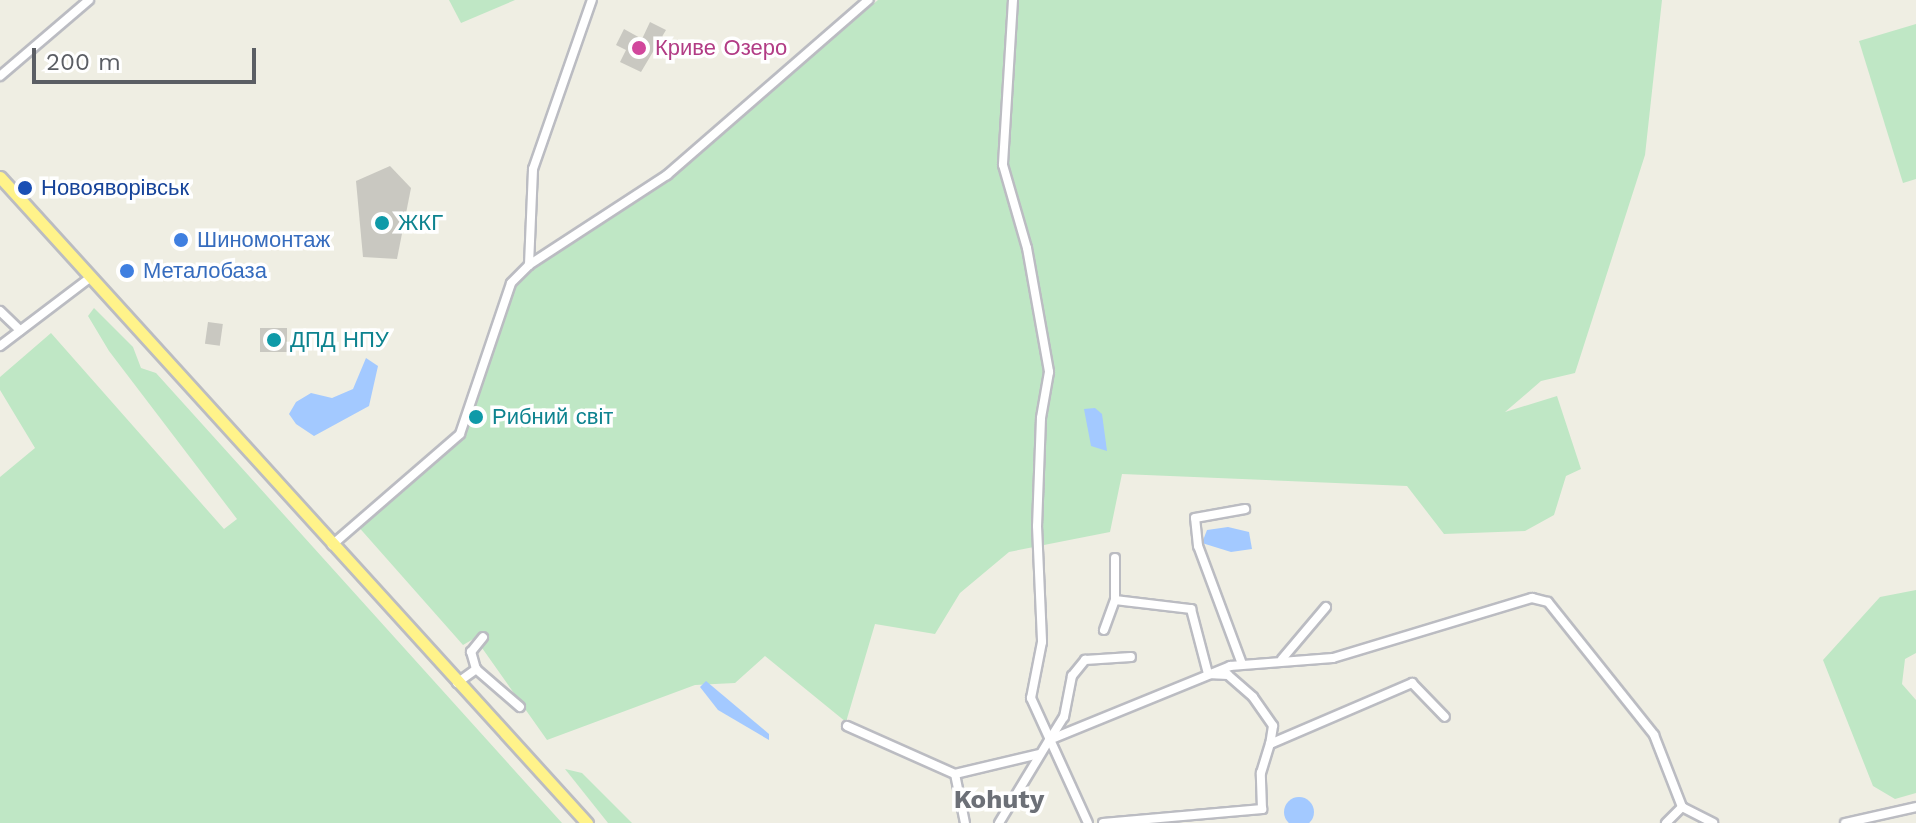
<!DOCTYPE html>
<meta charset="utf-8">
<style>
body{margin:0}
#map{position:relative;width:1916px;height:823px;overflow:hidden;background:#efeee3;font-family:"Work Sans",sans-serif}
div>[style]{position:absolute}
[style*='--x']{left:calc(var(--x)*1px);top:calc(var(--y)*1px);width:calc(var(--w)*1px);rotate:calc(var(--a)*1deg)}
.green>*{inset:0;background:#bfe7c5}
.water>*{inset:0;background:#a3c9ff}
.round{border-radius:50%}
.building>*{inset:0;background:#c9c8c1;transform-origin:0 0}
.roads{filter:drop-shadow(2px 0 #bbbcc2) drop-shadow(-2px 0 #bbbcc2) drop-shadow(0 2px #bbbcc2) drop-shadow(0 -2px #bbbcc2)}
.minor>*{height:8px;margin:-4px;padding:0 4px;transform-origin:4px;border-radius:4px;background:#fff}
.highway>*{height:11px;margin:-5.5px;padding:0 5.5px;transform-origin:5.5px;border-radius:5.5px;background:#fff38a}
.dots>*{width:22px;height:22px;translate:-50% -50%;box-sizing:border-box;border:4px solid #fff;border-radius:50%}
span{translate:-50% -50%;white-space:nowrap;text-align:center;line-height:1.15;-webkit-text-stroke:7px #fff;paint-order:stroke}
.hotel-label{font-size:22px;color:#b23c85}
.left{translate:0 -50%;text-align:left}
.transit-label{font-size:22px;color:#164399}
.culture-label{font-size:22px;color:#0d838f}
.shop-label{font-size:22px;color:#366cbe}
.quarter-label{font-size:26px;color:#6c7077;font-weight:700}
.scale{position:absolute;left:32px;top:48px;width:224px;height:36px;box-sizing:border-box;border:4px solid #5b5e64;border-top:0;padding-left:10px;font-size:24px;line-height:28px;white-space:nowrap;color:#5b5e64;-webkit-text-stroke:6px #fff;paint-order:stroke}
</style>
<div id="map">
<div class="green">
<div style="clip-path:polygon(449px 0,515px 0,461px 23px)"></div>
<div style="clip-path:polygon(878px 0,1662px 0,1645px 155px,1575px 373px,1541px 381px,1505px 412px,1557px 396px,1581px 469px,1566px 476px,1554px 515px,1525px 531px,1444px 534px,1407px 486px,1122px 474px,1110px 532px,1009px 552px,960px 593px,935px 634px,875px 624px,846px 722px,765px 656px,735px 683px,695px 685px,547px 740px,475px 638px,463px 645px,356px 524px,466px 429px,512px 274px,685px 166px)"></div>
<div style="clip-path:polygon(1916px 24px,1916px 179px,1903px 183px,1859px 41px)"></div>
<div style="clip-path:polygon(94px 308px,133px 347px,141px 368px,156px 373px,562px 823px,0 823px,0 477px,35px 448px,0 390px,0 377px,51px 333px,224px 529px,237px 519px,109px 351px,88px 316px)"></div>
<div style="clip-path:polygon(1916px 590px,1916px 653px,1905px 659px,1902px 684px,1916px 700px,1916px 793px,1895px 799px,1873px 786px,1823px 660px,1880px 597px)"></div>
<div style="clip-path:polygon(565px 769px,582px 773px,632px 823px,608px 823px)"></div>
</div>
<div class="water">
<div style="clip-path:polygon(366px 358px,378px 366px,369px 406px,314px 436px,296px 424px,289px 414px,296px 402px,311px 393px,332px 398px,353px 389px)"></div>
<div style="clip-path:polygon(1095px 408px,1102px 414px,1107px 451px,1091px 446px,1084px 409px)"></div>
<div style="clip-path:polygon(1228px 527px,1249px 532px,1252px 549px,1231px 552px,1202px 543px,1207px 530px)"></div>
<div style="clip-path:polygon(706px 681px,769px 734px,769px 740px,718px 710px,700px 687px)"></div>
<div class="round" style="left:1284px;top:797px;width:30px;height:30px"></div>
</div>
<div class="building">
<div style="clip-path:polygon(650px 22px,666px 30px,641px 72px,620px 62px,626px 50px,616px 45px,624px 29px,642px 39px)"></div>
<div style="clip-path:polygon(390px 166px,411px 188px,397px 259px,363px 257px,356px 181px)"></div>
<div style="left:208px;top:322px;width:15px;height:22px;rotate:8deg"></div>
<div style="left:260px;top:328px;width:27px;height:24px"></div>
</div>
<div class="roads">
<div class="minor">
<div style="--x:1013;--y:0;--w:165;--a:93.5"></div>
<div style="--x:1003;--y:165;--w:86;--a:73.9"></div>
<div style="--x:1027;--y:248;--w:126;--a:79.9"></div>
<div style="--x:1049;--y:372;--w:47;--a:99.9"></div>
<div style="--x:1041;--y:418;--w:108;--a:92.1"></div>
<div style="--x:1037;--y:526;--w:116;--a:87.5"></div>
<div style="--x:1042;--y:642;--w:57;--a:101.1"></div>
<div style="--x:1031;--y:698;--w:137;--a:65.5"></div>
<div style="--x:0;--y:76;--w:117;--a:-40.5"></div>
<div style="--x:529;--y:265;--w:96;--a:-87.6"></div>
<div style="--x:533;--y:169;--w:179;--a:-70.8"></div>
<div style="--x:0;--y:311;--w:28;--a:44"></div>
<div style="--x:0;--y:346;--w:114;--a:-37.2"></div>
<div style="--x:332;--y:545;--w:169;--a:-40.9"></div>
<div style="--x:460;--y:434;--w:159;--a:-71.3"></div>
<div style="--x:511;--y:283;--w:25;--a:-45"></div>
<div style="--x:529;--y:265;--w:165;--a:-33.1"></div>
<div style="--x:667;--y:175;--w:267;--a:-41"></div>
<div style="--x:1115;--y:558;--w:42;--a:90"></div>
<div style="--x:1115;--y:600;--w:77;--a:6.8"></div>
<div style="--x:1191;--y:609;--w:67;--a:75.3"></div>
<div style="--x:1208;--y:674;--w:20;--a:3"></div>
<div style="--x:1228;--y:675;--w:33;--a:41"></div>
<div style="--x:1253;--y:697;--w:35;--a:55"></div>
<div style="--x:1273;--y:726;--w:18;--a:99"></div>
<div style="--x:1104;--y:630;--w:32;--a:-70"></div>
<div style="--x:1282;--y:659;--w:68;--a:-49.8"></div>
<div style="--x:1242;--y:664;--w:126;--a:-110.4"></div>
<div style="--x:1198;--y:546;--w:28;--a:-96"></div>
<div style="--x:1195;--y:518;--w:51;--a:-10.2"></div>
<div style="--x:476;--y:669;--w:58;--a:40.8"></div>
<div style="--x:457;--y:683;--w:24;--a:-36"></div>
<div style="--x:476;--y:669;--w:18;--a:-106"></div>
<div style="--x:471;--y:652;--w:19;--a:-51"></div>
<div style="--x:847;--y:726;--w:118;--a:24"></div>
<div style="--x:955;--y:774;--w:50;--a:78.5"></div>
<div style="--x:1050;--y:739;--w:26;--a:-58"></div>
<div style="--x:1064;--y:717;--w:42;--a:-79"></div>
<div style="--x:1072;--y:676;--w:21;--a:-51"></div>
<div style="--x:1085;--y:660;--w:46;--a:-3.7"></div>
<div style="--x:955;--y:774;--w:86;--a:-13.4"></div>
<div style="--x:999;--y:823;--w:97;--a:-58.9"></div>
<div style="--x:1049;--y:740;--w:196;--a:-22.2"></div>
<div style="--x:1230;--y:666;--w:103;--a:-4.4"></div>
<div style="--x:1333;--y:658;--w:208;--a:-16.8"></div>
<div style="--x:1532;--y:598;--w:16;--a:14"></div>
<div style="--x:1548;--y:602;--w:170;--a:51.4"></div>
<div style="--x:1654;--y:735;--w:77;--a:68.7"></div>
<div style="--x:1682;--y:807;--w:35;--a:27"></div>
<div style="--x:1103;--y:823;--w:160;--a:-5"></div>
<div style="--x:1262;--y:809;--w:36;--a:-92"></div>
<div style="--x:1261;--y:773;--w:30;--a:-73"></div>
<div style="--x:1270;--y:744;--w:155;--a:-23.2"></div>
<div style="--x:1412;--y:683;--w:47;--a:45.9"></div>
<div style="--x:1666;--y:823;--w:23;--a:-45"></div>
<div style="--x:1845;--y:823;--w:73;--a:-12.7"></div>
</div>
<div class="highway">
<div style="--x:0;--y:177;--w:873;--a:47.74"></div>
</div>
</div>
<div class="dots">
<div style="left:639px;top:48px;background:#d1479c"></div>
<div style="left:25px;top:188px;background:#1a4fb4"></div>
<div style="left:382px;top:223px;background:#0f9aa8"></div>
<div style="left:181px;top:240px;background:#3f7fe0"></div>
<div style="left:127px;top:271px;background:#3f7fe0"></div>
<div style="left:274px;top:340px;background:#0f9aa8"></div>
<div style="left:476px;top:417px;background:#0f9aa8"></div>
</div>
<div class="hotel-label">
<span class="left" style="left:655px;top:48px">Криве Озеро</span>
</div>
<div class="transit-label">
<span class="left" style="left:41px;top:188px">Новояворівськ</span>
</div>
<div class="culture-label">
<span class="left" style="left:398px;top:223px">ЖКГ</span>
<span class="left" style="left:290px;top:340px">ДПД НПУ</span>
<span class="left" style="left:492px;top:417px">Рибний світ</span>
</div>
<div class="shop-label">
<span class="left" style="left:197px;top:240px">Шиномонтаж</span>
<span class="left" style="left:143px;top:271px">Металобаза</span>
</div>
<div class="quarter-label">
<span style="left:999px;top:800px">Kohuty</span>
</div>
<div class="scale">200 m</div>
</div>
